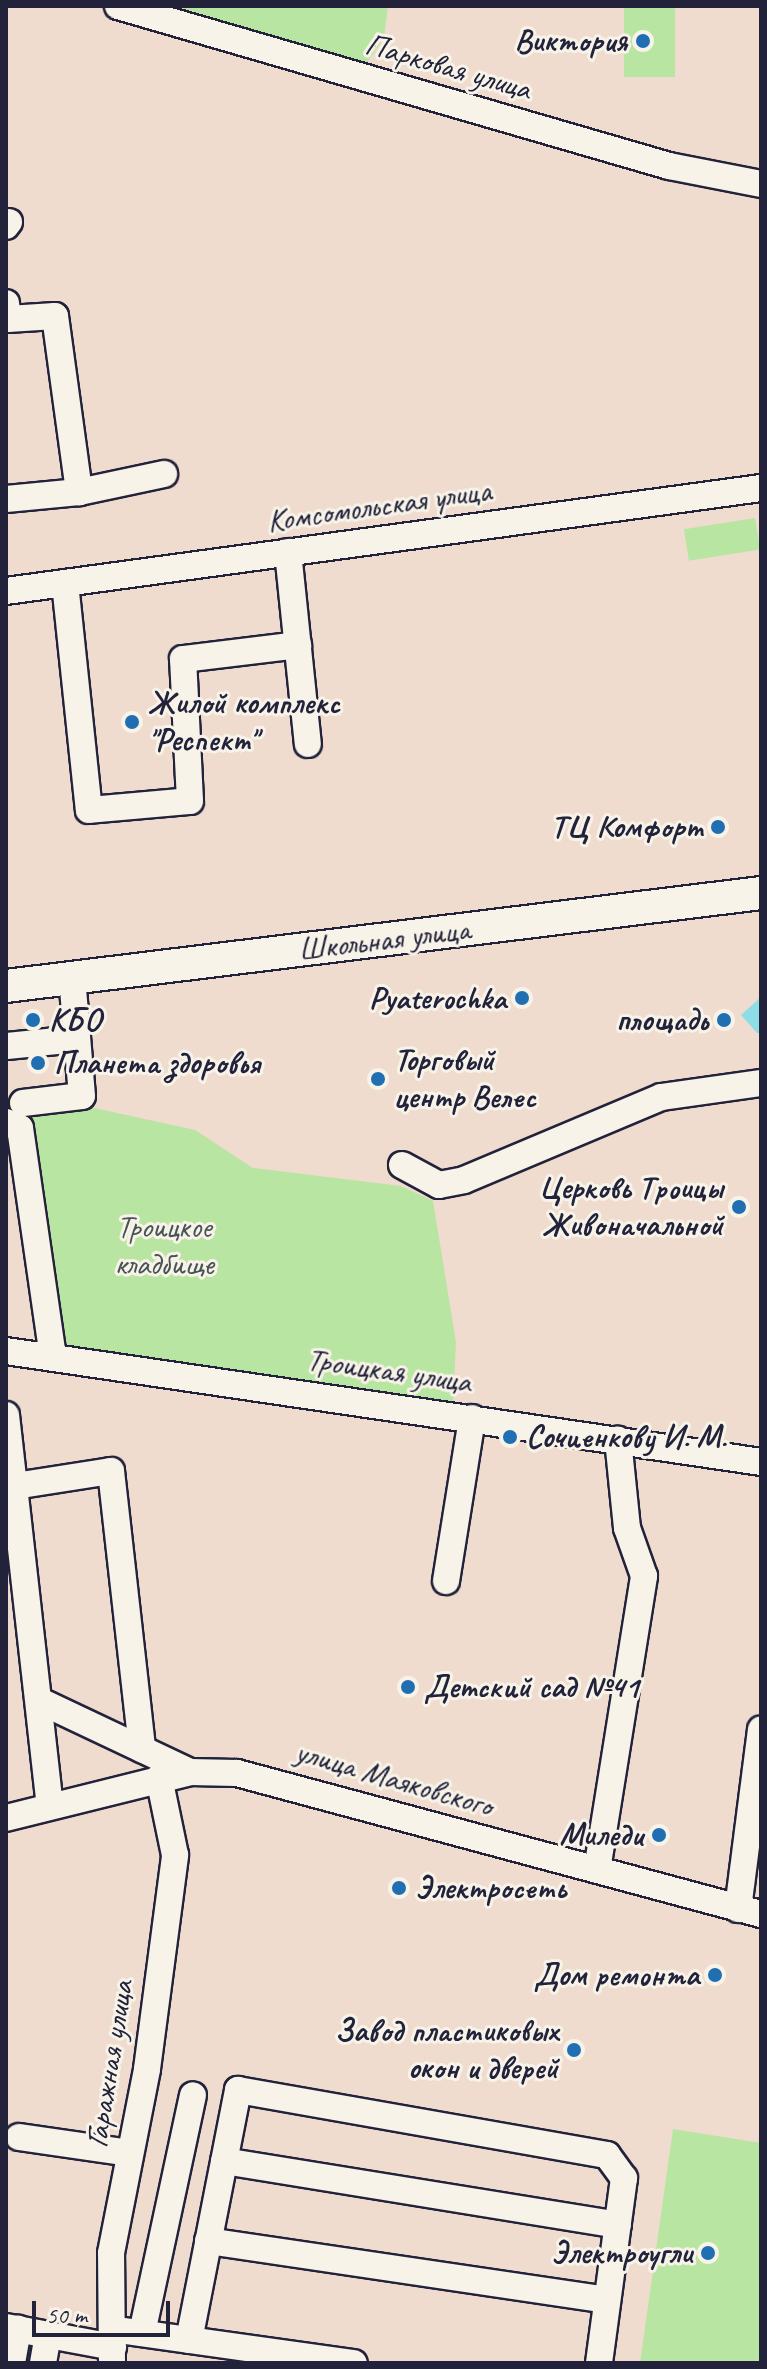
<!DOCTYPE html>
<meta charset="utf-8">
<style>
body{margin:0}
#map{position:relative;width:767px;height:2369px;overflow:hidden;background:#efdcce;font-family:Caveat,sans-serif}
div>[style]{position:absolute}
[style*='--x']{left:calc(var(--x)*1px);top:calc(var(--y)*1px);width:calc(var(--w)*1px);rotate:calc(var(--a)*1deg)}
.green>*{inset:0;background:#b9e5a2;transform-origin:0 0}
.water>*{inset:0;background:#8cdde5}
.roads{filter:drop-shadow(2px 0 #22223b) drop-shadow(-2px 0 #22223b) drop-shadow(0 2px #22223b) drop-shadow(0 -2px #22223b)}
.minor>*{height:26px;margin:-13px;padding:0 13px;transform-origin:13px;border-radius:13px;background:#f7f3e8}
.major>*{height:32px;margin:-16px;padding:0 16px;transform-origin:16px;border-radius:16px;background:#f7f3e8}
.dots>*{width:22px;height:22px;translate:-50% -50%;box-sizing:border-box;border:4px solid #f7f3e8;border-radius:50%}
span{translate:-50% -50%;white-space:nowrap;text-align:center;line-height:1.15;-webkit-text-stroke:6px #f7f3e8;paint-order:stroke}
.poi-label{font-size:32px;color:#22223b;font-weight:700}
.right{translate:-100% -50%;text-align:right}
.left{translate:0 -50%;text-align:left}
.street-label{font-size:32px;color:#22223b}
.park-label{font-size:32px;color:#485355}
.frame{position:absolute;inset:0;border:8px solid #22223b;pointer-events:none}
.scale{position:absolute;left:32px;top:2301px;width:138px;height:36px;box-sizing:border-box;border:4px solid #22223b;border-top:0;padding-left:10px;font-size:24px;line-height:28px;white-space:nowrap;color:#22223b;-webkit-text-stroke:6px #f7f3e8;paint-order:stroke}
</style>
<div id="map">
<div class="green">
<div style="clip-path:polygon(175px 6px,388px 6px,384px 38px,366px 64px)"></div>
<div style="left:624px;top:6px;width:51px;height:71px"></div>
<div style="left:755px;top:518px;width:32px;height:72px;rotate:81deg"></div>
<div style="clip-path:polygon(90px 1107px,195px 1130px,253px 1168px,401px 1186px,433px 1201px,456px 1342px,453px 1402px,61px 1350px,27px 1113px)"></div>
<div style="clip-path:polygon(673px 2129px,761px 2143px,761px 2363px,640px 2363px)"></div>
</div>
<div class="water">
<div style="clip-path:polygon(761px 997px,761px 1033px,757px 1033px,741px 1015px)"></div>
</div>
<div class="roads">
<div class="minor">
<div style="--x:118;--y:6;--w:574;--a:16.19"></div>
<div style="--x:669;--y:166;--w:94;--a:11.1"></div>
<div style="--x:6;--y:226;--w:5;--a:-53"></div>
<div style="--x:6;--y:303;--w:16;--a:83"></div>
<div style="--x:8;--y:319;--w:47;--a:-3.7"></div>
<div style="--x:55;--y:316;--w:178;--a:82.2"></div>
<div style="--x:79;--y:492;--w:73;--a:174.5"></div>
<div style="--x:79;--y:492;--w:87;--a:-12"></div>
<div style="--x:288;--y:552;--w:193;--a:84.1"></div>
<div style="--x:65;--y:583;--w:228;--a:84"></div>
<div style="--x:89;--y:810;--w:101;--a:-5.1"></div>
<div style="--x:190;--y:801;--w:142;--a:-92.8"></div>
<div style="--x:183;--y:659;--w:116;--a:-6.9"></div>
<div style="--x:6;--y:591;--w:762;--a:-7.77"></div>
<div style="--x:7;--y:1046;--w:70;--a:-5.7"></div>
<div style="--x:23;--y:1103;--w:59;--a:-6.8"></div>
<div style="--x:82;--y:1096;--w:118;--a:-94.8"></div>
<div style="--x:6;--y:1122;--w:15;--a:23"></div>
<div style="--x:20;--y:1128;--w:231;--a:81.8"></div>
<div style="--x:402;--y:1165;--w:42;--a:28.4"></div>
<div style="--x:439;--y:1185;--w:25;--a:-11"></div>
<div style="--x:464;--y:1180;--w:214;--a:-22.8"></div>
<div style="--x:661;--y:1097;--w:101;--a:-8"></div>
<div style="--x:6;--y:1351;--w:763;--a:8.36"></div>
<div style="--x:6;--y:1415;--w:392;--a:83.6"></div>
<div style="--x:15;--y:1486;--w:97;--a:-8.9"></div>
<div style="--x:111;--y:1471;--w:280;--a:83.6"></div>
<div style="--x:446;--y:1581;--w:165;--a:-80.9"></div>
<div style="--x:40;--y:1701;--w:166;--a:25.3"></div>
<div style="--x:6;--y:1818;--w:190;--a:-14"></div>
<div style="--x:190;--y:1772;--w:47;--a:1.2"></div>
<div style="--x:237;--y:1773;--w:543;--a:15.06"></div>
<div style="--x:597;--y:1870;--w:298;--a:-80.9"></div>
<div style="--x:644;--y:1576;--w:51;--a:-109.5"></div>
<div style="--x:627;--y:1528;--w:89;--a:-95.8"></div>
<div style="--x:738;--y:1909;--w:181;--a:-82.7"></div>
<div style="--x:19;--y:2137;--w:112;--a:8.2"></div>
<div style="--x:224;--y:2161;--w:399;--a:9.2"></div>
<div style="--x:208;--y:2241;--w:403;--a:8.4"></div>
<div style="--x:6;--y:2327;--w:109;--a:10.6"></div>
<div style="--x:125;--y:2331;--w:231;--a:8"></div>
<div style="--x:142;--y:2333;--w:243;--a:-77.9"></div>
<div style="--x:189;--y:2340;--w:255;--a:-78.9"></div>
<div style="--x:238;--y:2090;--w:375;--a:10"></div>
<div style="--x:607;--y:2155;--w:29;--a:54"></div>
<div style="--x:624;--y:2178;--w:187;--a:97.7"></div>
<div style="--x:12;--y:2363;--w:35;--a:-80"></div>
<div style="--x:43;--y:2363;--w:28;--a:-80"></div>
<div style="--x:112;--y:2363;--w:110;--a:-90.5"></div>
<div style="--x:111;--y:2253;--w:187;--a:-78.9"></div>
<div style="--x:147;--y:2069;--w:216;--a:-82.5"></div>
<div style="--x:175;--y:1855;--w:79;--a:-101.7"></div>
</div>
<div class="major">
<div style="--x:6;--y:986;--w:761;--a:-7.02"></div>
</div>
</div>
<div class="dots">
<div style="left:643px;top:41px;background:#1f6fb2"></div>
<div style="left:132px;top:722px;background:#1f6fb2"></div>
<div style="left:718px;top:827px;background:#1f6fb2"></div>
<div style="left:522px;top:998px;background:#1f6fb2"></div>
<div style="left:33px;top:1020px;background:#1f6fb2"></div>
<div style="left:724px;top:1020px;background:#1f6fb2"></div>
<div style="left:38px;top:1063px;background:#1f6fb2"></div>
<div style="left:378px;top:1079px;background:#1f6fb2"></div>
<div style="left:739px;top:1207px;background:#1f6fb2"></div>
<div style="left:510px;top:1437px;background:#1f6fb2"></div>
<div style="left:408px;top:1687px;background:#1f6fb2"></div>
<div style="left:659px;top:1835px;background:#1f6fb2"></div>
<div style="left:399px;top:1888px;background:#1f6fb2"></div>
<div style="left:715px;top:1975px;background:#1f6fb2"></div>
<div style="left:574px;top:2050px;background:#1f6fb2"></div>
<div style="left:708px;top:2253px;background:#1f6fb2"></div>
</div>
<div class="poi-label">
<span class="right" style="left:627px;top:41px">Виктория</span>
<span class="left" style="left:148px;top:722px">Жилой комплекс<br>"Респект"</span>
<span class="right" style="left:702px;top:827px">ТЦ Комфорт</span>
<span class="right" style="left:506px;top:998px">Pyaterochka</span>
<span class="left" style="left:49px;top:1020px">КБО</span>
<span class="right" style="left:708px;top:1020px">площадь</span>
<span class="left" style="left:394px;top:1079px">Торговый<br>центр Велес</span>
<span class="left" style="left:54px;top:1063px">Планета здоровья</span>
<span class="right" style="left:723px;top:1207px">Церковь Троицы<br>Живоначальной</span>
<span class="left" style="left:526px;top:1437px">Сочиенкову И. М.</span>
<span class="left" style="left:424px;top:1687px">Детский сад №41</span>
<span class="right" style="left:643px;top:1835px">Миледи</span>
<span class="left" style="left:415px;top:1888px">Электросеть</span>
<span class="right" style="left:699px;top:1975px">Дом ремонта</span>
<span class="right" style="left:558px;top:2050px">Завод пластиковых<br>окон и дверей</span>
<span class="right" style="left:692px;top:2253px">Электроугли</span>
</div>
<div class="street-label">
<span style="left:448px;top:67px;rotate:16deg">Парковая улица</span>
<span style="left:379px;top:506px;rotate:-8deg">Комсомольская улица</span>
<span style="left:384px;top:940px;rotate:-7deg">Школьная улица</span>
<span style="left:389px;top:1371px;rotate:8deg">Троицкая улица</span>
<span style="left:394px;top:1779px;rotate:16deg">улица Маяковского</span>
<span style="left:110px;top:2064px;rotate:-81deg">Гаражная улица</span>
</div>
<div class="park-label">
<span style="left:164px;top:1246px">Троицкое<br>кладбище</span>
</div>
<div class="frame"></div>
<div class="scale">50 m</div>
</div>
